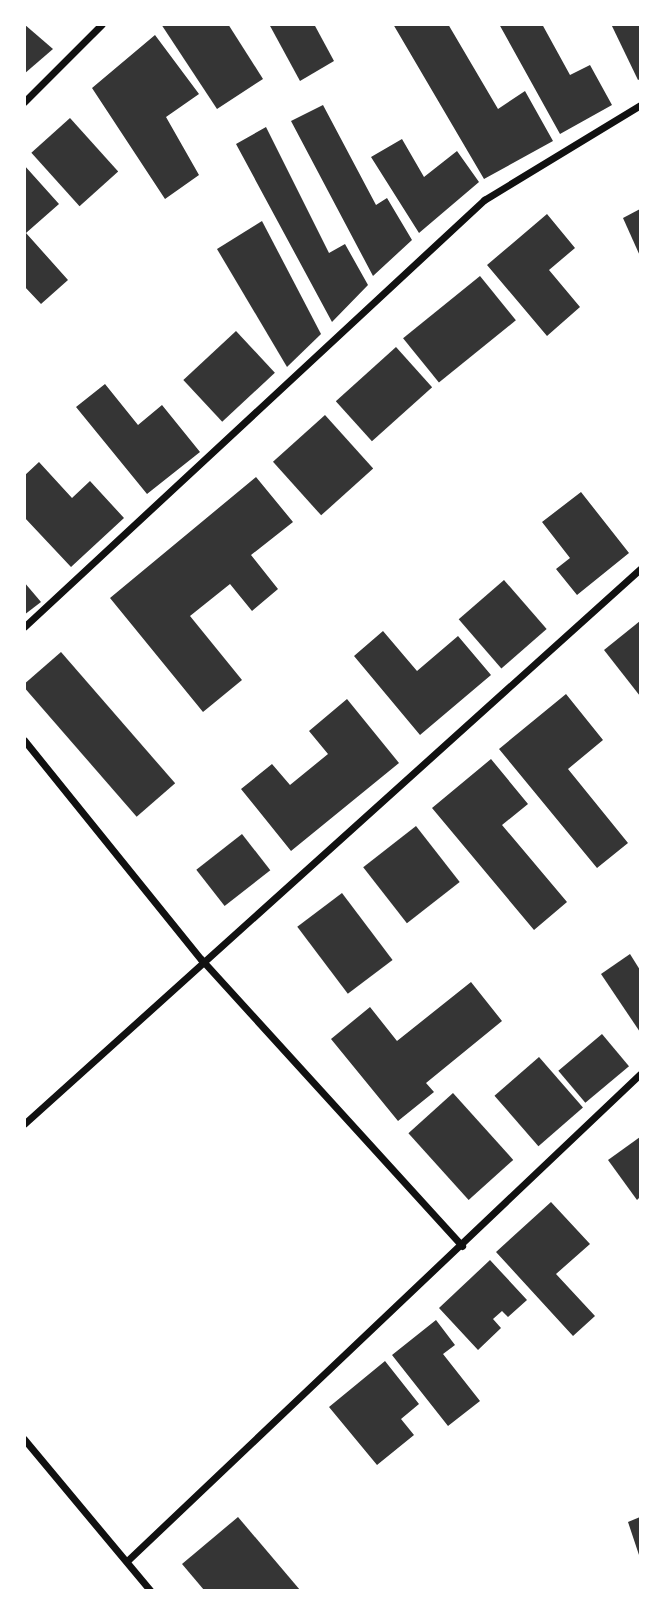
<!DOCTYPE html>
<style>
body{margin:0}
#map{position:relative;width:665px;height:1615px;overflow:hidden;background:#fff;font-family:"Archivo Narrow",sans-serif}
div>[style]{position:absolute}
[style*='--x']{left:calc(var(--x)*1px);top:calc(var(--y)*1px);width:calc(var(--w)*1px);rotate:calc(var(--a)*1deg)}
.building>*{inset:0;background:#353535;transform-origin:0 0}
.minor>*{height:7px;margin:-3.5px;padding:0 3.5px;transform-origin:3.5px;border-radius:3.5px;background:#111}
span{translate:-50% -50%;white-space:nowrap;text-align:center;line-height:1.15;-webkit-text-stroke:7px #fff;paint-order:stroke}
.frame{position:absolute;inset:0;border:26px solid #fff;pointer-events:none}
</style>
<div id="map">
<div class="building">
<div style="clip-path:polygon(24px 24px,53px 49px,24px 74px)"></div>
<div style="clip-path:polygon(161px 24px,228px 24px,263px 79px,217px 109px)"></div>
<div style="clip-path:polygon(269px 24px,314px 24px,334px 61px,300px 81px)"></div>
<div style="clip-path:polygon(393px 24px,448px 24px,498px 109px,525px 91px,553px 141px,484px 179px)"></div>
<div style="clip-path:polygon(499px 24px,542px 24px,570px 75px,590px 65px,612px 105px,560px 134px)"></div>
<div style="clip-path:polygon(611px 24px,640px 24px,640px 79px,638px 80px)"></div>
<div style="clip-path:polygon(155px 35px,199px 94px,166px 117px,199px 175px,165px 199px,92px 88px)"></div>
<div style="clip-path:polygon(323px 105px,376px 205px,387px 198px,412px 240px,373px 276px,291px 121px)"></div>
<div style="left:70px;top:118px;width:72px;height:52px;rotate:48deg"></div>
<div style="clip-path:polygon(266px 127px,329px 253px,345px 244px,368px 285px,332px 322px,236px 144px)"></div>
<div style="clip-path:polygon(402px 139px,424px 177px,457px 151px,479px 182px,419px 233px,371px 157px)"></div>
<div style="clip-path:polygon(24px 165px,59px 204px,26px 233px,68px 280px,41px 304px,24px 286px)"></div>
<div style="clip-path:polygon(640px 209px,640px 256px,623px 218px)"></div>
<div style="clip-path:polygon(547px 214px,575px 248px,549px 270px,580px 307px,547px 336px,487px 265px)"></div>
<div style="clip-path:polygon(262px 221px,321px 334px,287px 367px,217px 249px)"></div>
<div style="left:480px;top:276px;width:57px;height:99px;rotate:51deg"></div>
<div style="left:236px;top:331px;width:57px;height:72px;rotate:47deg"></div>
<div style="left:396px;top:347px;width:54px;height:81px;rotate:48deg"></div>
<div style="clip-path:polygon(105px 384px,138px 425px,162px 405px,200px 452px,147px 494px,76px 407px)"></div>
<div style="left:325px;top:415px;width:72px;height:70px;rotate:48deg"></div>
<div style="clip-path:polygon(39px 462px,72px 498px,90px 481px,124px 518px,71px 567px,24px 517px,24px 476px)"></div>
<div style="clip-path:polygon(256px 477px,293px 522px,251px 555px,278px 589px,252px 611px,230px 584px,190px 616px,242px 680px,203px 712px,110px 598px)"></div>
<div style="clip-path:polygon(581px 492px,629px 553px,577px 595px,556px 569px,570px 558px,542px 522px)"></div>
<div style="left:504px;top:580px;width:65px;height:60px;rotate:49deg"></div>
<div style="clip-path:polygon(24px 582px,41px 602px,24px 615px)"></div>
<div style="clip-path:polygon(640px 621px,640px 696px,604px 650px)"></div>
<div style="clip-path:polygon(383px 631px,417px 671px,458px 636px,491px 675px,420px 735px,354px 656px)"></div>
<div style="left:61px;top:652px;width:174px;height:51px;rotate:49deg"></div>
<div style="clip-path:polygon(566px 694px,603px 740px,568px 769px,628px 843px,597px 868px,499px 749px)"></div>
<div style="clip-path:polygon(347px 699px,399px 763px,291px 851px,241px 789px,272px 764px,290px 785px,328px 754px,309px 731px)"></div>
<div style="clip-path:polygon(491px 759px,528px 804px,502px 825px,567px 902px,534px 930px,432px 808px)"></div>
<div style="left:416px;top:826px;width:71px;height:67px;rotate:52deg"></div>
<div style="left:242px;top:834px;width:46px;height:58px;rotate:52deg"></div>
<div style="left:342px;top:893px;width:84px;height:56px;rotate:53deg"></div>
<div style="clip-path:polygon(630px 954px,640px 970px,640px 1032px,601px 974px)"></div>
<div style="clip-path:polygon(471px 982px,502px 1021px,426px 1083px,434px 1092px,398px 1121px,331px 1039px,370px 1007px,397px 1041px)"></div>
<div style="left:602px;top:1034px;width:42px;height:57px;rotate:50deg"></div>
<div style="left:539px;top:1057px;width:67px;height:59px;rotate:49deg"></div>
<div style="left:453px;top:1093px;width:90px;height:60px;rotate:48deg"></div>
<div style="clip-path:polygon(640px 1137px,640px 1197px,637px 1200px,608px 1160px)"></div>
<div style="clip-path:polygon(551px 1202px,590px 1244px,556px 1274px,595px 1316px,573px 1336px,496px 1252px)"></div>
<div style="clip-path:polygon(490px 1260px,527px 1300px,508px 1317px,502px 1311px,493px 1319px,501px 1328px,478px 1350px,439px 1308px)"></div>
<div style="clip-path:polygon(436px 1320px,455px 1345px,443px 1354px,480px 1401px,448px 1426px,392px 1355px)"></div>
<div style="clip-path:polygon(385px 1361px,419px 1404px,401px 1419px,414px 1435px,377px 1465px,329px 1407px)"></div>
<div style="clip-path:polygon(238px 1517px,300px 1590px,204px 1590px,182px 1564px)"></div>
<div style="clip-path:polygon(640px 1517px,640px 1558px,628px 1522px)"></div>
</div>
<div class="minor">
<div style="--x:24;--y:102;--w:110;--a:-45"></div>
<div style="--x:24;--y:627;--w:628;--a:-42.87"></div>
<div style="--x:484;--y:200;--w:183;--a:-31.3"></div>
<div style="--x:24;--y:740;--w:282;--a:51.1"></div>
<div style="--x:201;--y:959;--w:388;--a:47.7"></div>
<div style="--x:24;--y:1124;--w:829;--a:-42.02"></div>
<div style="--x:24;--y:1439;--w:197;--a:50.2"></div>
<div style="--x:127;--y:1561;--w:707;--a:-43.51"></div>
</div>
<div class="frame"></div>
</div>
